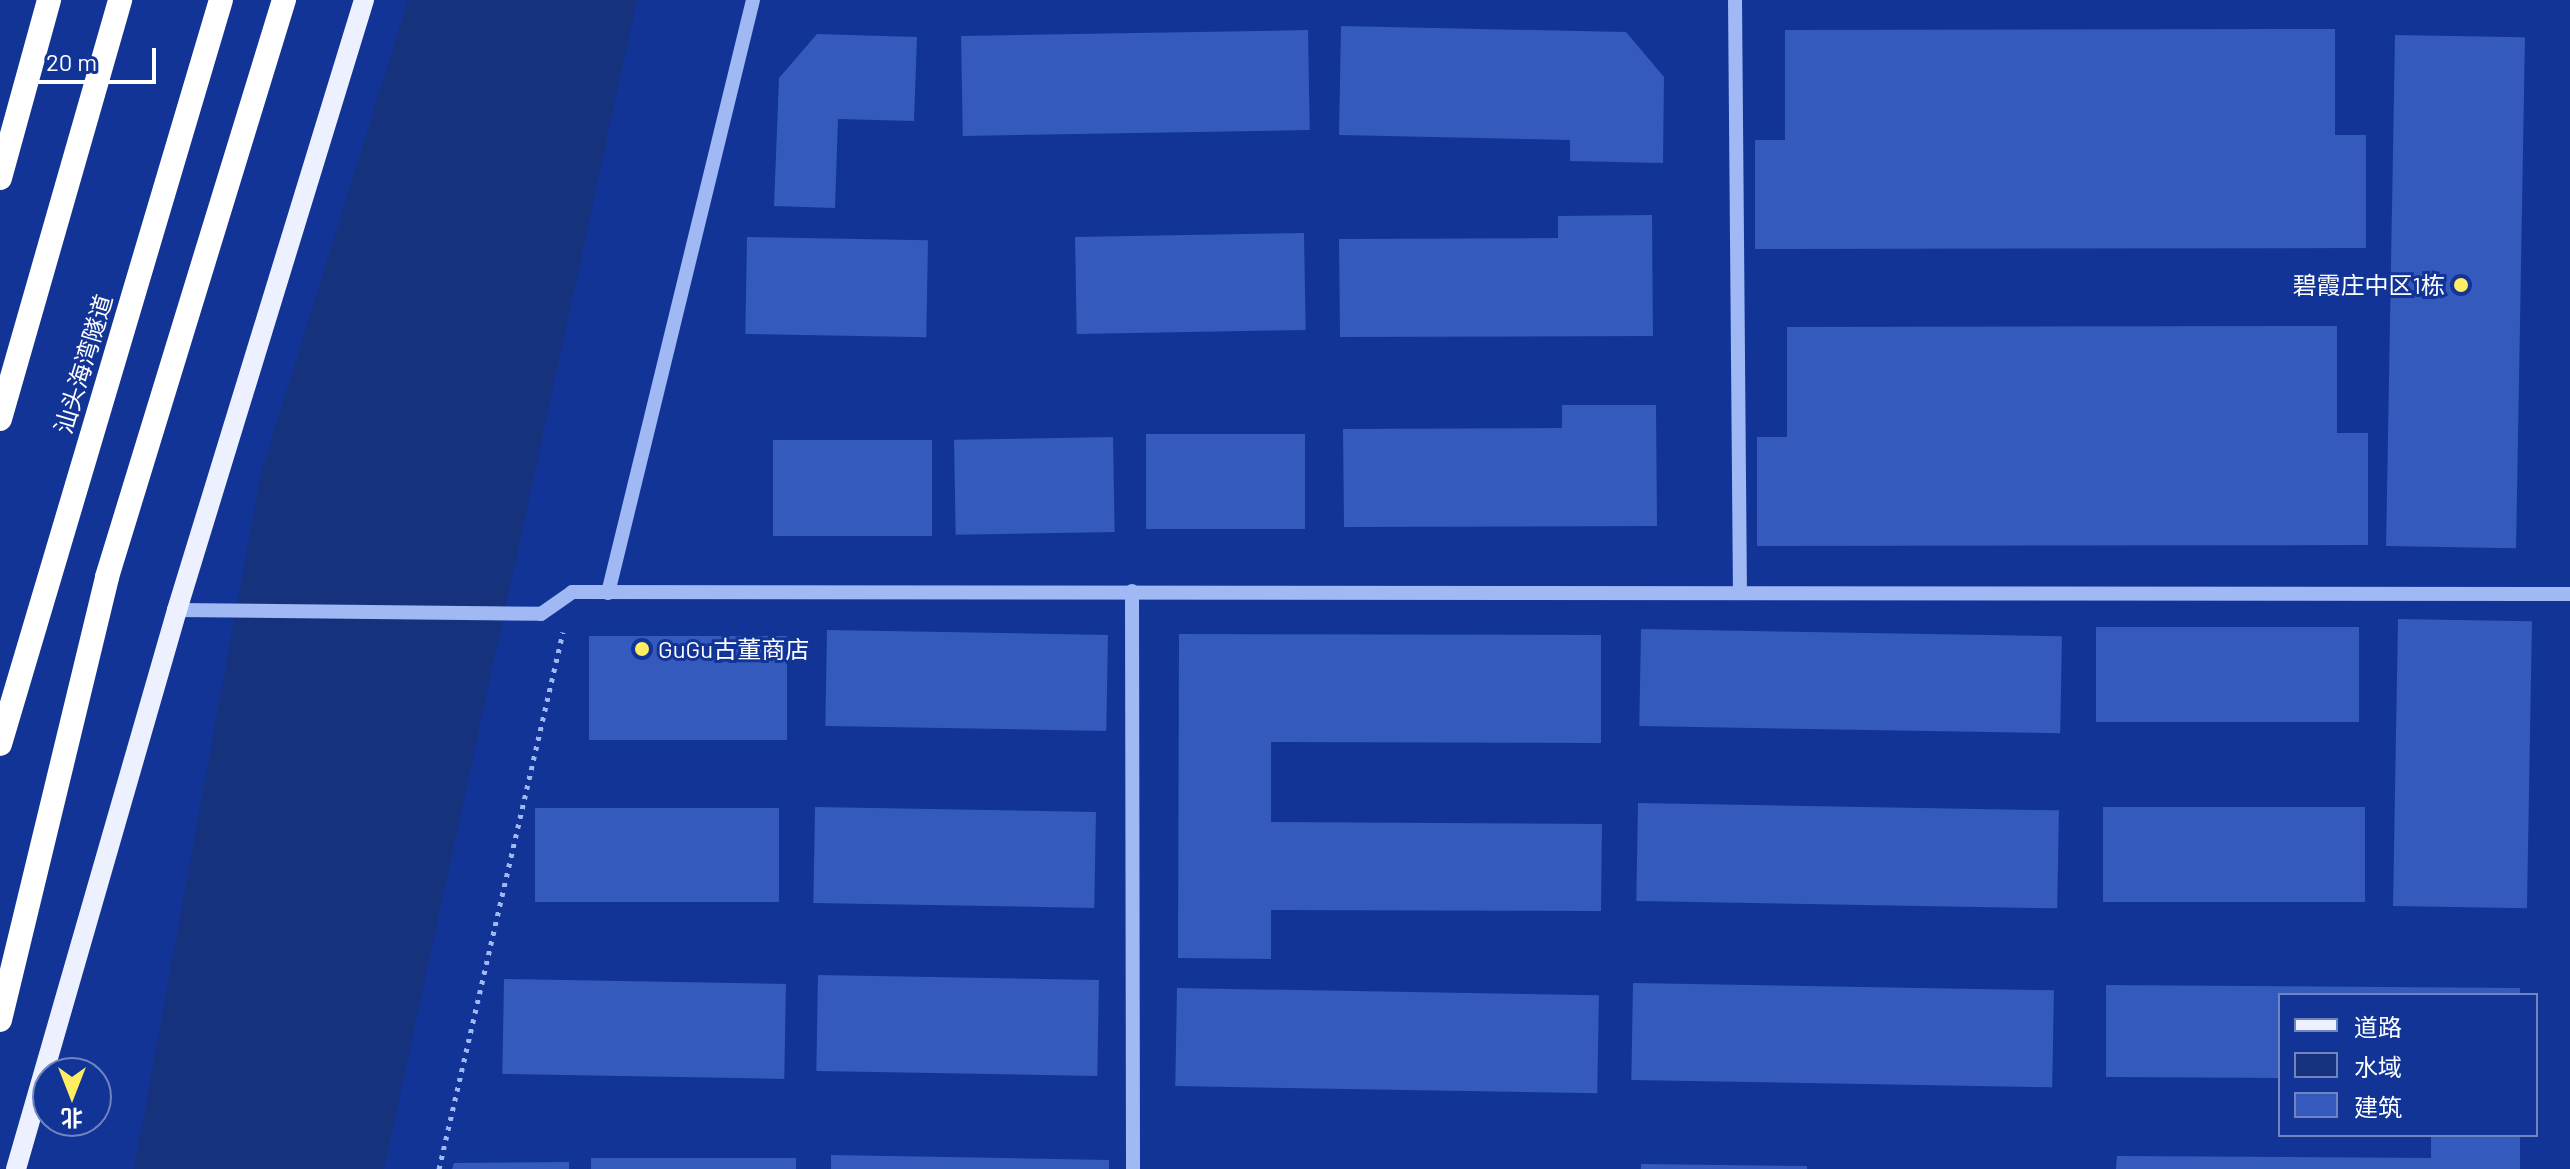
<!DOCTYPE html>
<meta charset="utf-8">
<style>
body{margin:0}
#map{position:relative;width:2570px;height:1169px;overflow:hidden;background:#113496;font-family:Barlow,"Noto Sans SC",sans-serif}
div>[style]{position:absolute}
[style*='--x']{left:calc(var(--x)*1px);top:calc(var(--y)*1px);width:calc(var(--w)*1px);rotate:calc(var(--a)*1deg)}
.water>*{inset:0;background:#17327d}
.building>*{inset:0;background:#345abd;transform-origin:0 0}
.path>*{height:5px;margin-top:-2.5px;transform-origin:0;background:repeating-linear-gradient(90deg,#a0b8f4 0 4px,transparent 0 10px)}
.minor>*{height:14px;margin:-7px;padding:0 7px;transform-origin:7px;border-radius:7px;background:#a0b8f4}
.major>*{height:20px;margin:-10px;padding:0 10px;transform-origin:10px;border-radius:10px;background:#edf1ff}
.highway>*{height:24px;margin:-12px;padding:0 12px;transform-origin:12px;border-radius:12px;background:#fff}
.dots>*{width:22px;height:22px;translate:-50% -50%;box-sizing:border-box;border:4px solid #113496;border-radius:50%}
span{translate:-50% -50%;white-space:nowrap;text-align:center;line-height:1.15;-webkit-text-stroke:6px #113496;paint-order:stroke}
.poi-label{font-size:24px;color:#fff}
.right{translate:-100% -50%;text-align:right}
.left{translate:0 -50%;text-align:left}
.street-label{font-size:24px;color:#fff}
.legend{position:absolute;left:2278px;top:993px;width:260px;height:144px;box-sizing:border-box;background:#113496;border:2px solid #7085c0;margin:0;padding:10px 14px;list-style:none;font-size:24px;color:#fff}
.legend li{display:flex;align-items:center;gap:16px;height:40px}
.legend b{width:40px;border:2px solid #7085c0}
.north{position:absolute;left:32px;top:1057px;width:80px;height:80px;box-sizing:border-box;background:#113496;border:2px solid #7085c0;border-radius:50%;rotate:180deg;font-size:22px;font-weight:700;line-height:32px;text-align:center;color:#fff}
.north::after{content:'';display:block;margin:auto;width:28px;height:36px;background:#ffed63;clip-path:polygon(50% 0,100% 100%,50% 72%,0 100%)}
.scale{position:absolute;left:32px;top:48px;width:124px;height:36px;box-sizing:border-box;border:4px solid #fff;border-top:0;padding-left:10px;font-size:24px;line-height:28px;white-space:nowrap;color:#fff;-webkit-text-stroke:6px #113496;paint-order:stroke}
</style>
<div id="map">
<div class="water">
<div style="clip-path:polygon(408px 0,637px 0,384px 1169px,134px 1169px,261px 473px)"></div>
</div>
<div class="building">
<div style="clip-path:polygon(1341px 26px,1626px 32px,1664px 77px,1663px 163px,1570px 161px,1570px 140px,1339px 135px)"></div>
<div style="clip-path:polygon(2335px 29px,2335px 135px,2366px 135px,2366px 248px,1755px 249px,1755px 140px,1785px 140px,1785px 30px)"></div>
<div style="left:1308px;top:30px;width:100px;height:347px;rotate:89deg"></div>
<div style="clip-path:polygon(817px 34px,917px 37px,914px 121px,838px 119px,835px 208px,774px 206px,779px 78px)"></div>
<div style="left:2395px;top:35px;width:130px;height:511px;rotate:1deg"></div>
<div style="clip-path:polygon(1652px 215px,1653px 336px,1340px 337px,1339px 239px,1558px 238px,1558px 216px)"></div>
<div style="left:1304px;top:233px;width:97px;height:229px;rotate:89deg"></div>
<div style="left:747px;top:237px;width:181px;height:97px;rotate:1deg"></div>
<div style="clip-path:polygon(2337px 326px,2337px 433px,2368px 433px,2368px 545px,1757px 546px,1757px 437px,1787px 437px,1787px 327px)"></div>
<div style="clip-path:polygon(1562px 405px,1656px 405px,1657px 526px,1344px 527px,1343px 429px,1562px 428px)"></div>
<div style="left:1305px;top:434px;width:95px;height:159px;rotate:90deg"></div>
<div style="left:1113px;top:437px;width:95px;height:159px;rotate:89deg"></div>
<div style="left:932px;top:440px;width:96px;height:159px;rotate:90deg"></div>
<div style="left:2398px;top:619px;width:134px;height:287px;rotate:1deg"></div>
<div style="left:2359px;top:627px;width:95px;height:263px;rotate:90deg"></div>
<div style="left:1641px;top:629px;width:421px;height:97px;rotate:1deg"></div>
<div style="left:827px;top:630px;width:281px;height:96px;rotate:1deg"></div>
<div style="clip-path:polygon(1179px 634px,1601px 635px,1601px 743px,1271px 742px,1271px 822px,1602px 824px,1601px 911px,1271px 910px,1271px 959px,1178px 958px)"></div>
<div style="left:589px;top:636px;width:198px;height:104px"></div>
<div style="left:1638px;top:803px;width:421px;height:98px;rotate:1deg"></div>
<div style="left:815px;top:807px;width:281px;height:96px;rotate:1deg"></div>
<div style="left:2365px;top:807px;width:95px;height:262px;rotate:90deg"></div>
<div style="left:779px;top:808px;width:94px;height:244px;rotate:90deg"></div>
<div style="left:818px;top:975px;width:281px;height:96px;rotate:1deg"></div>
<div style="left:504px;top:979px;width:282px;height:95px;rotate:1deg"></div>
<div style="left:1633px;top:983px;width:421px;height:97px;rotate:1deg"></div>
<div style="clip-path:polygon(2106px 985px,2520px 988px,2520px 995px,2280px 995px,2280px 1078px,2106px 1077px)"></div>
<div style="left:1177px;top:988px;width:422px;height:98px;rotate:1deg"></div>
<div style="clip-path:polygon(2431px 1135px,2520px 1135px,2520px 1169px,2116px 1169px,2117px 1156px,2431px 1158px)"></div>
<div style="clip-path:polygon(831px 1155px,1109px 1160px,1109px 1169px,831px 1169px)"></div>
<div style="left:591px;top:1158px;width:205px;height:11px"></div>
<div style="clip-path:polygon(569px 1162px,569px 1169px,452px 1169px,454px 1163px)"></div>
<div style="clip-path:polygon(1641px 1164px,1807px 1166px,1807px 1169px,1641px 1169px)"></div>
</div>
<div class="path">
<div style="--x:439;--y:1169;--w:551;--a:-77"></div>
</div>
<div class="minor">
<div style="--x:1735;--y:0;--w:593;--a:89.52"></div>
<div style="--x:1132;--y:591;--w:578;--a:89.9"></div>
<div style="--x:608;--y:593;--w:610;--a:-76.26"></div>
<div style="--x:177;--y:610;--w:364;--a:0.6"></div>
<div style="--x:541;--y:614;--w:38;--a:-35"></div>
<div style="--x:572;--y:592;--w:1998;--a:0.06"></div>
</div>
<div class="major">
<div style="--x:16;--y:1169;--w:582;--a:-73.93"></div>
<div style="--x:177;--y:610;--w:638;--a:-72.96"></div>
</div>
<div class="highway">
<div style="--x:0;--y:178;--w:185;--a:-74.6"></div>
<div style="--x:0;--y:419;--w:436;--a:-74"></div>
<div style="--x:0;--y:744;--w:776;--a:-73.46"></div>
<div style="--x:0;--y:1020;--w:456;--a:-76.4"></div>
<div style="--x:107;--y:577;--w:604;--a:-72.95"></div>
</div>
<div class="dots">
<div style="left:2461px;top:285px;background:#ffed63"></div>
<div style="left:642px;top:649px;background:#ffed63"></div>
</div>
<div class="poi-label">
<span class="right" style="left:2445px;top:285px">碧霞庄中区1栋</span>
<span class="left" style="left:658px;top:649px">GuGu古董商店</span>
</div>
<div class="street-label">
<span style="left:83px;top:364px;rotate:-73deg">汕头海湾隧道</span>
</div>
<ul class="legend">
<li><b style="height:10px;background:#edf1ff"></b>道路</li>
<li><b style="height:22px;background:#17327d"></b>水域</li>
<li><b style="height:22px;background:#345abd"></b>建筑</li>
</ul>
<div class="north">北</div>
<div class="scale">20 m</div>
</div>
